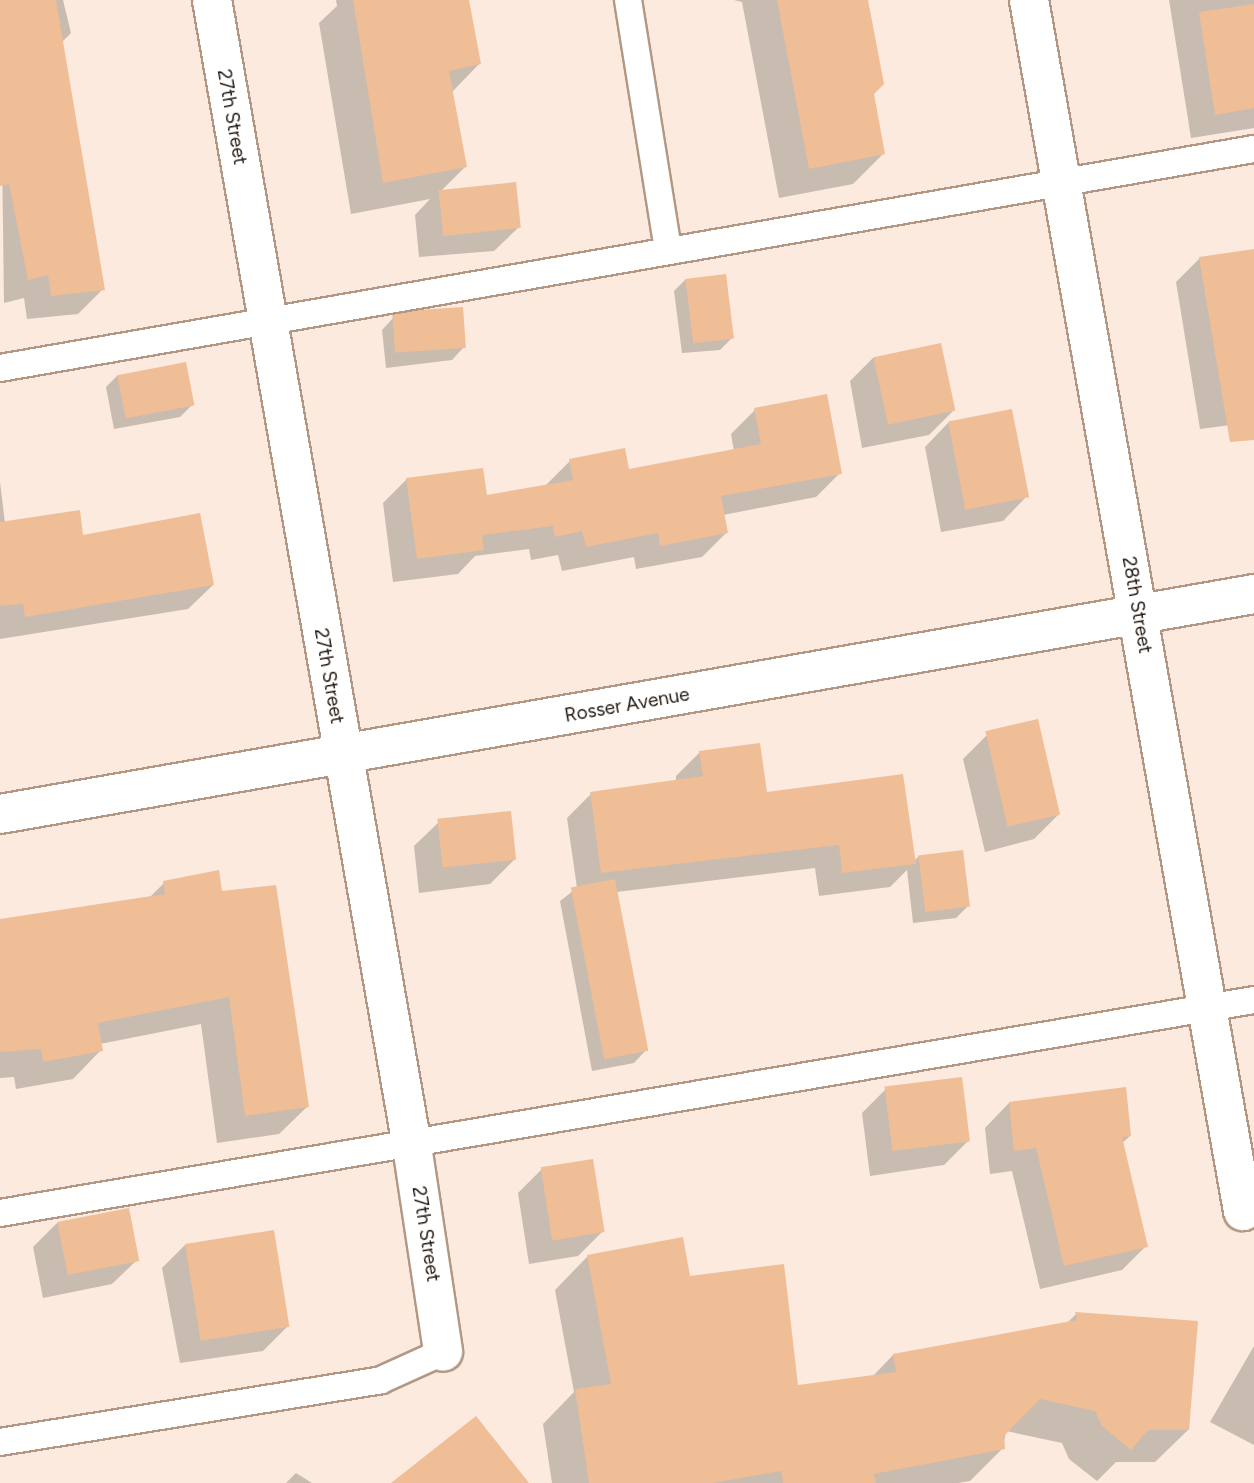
<!DOCTYPE html>
<style>
body{margin:0}
#map{position:relative;width:1254px;height:1483px;overflow:hidden;background:#fbeadd;font-family:Figtree,sans-serif}
div>[style]{position:absolute}
[style*='--x']{left:calc(var(--x)*1px);top:calc(var(--y)*1px);width:calc(var(--w)*1px);rotate:calc(var(--a)*1deg)}
.shadow>*{inset:0;background:#0003}
.building>*{inset:0;background:#efbd96;transform-origin:0 0}
.roads{filter:drop-shadow(2px 0 #b29884) drop-shadow(-2px 0 #b29884) drop-shadow(0 2px #b29884) drop-shadow(0 -2px #b29884)}
.lane>*{height:26px;margin:-13px;padding:0 13px;transform-origin:13px;border-radius:13px;background:#fff}
.street>*{height:38px;margin:-19px;padding:0 19px;transform-origin:19px;border-radius:19px;background:#fff}
.secondary>*{height:38px;margin:-19px;padding:0 19px;transform-origin:19px;border-radius:19px;background:#fff}
span{translate:-50% -50%;white-space:nowrap;text-align:center;line-height:1.15;-webkit-text-stroke:5px #fff;paint-order:stroke}
.street-label{font-size:19px;color:#221811}
</style>
<div id="map">
<div class="shadow">
<div style="clip-path:polygon(0 0,63px 0,71px 33px,61px 43px,103px 289px,78px 314px,27px 319px,24px 298px,4px 303px)"></div>
<div style="clip-path:polygon(336px 0,468px 0,480px 63px,452px 92px,466px 166px,442px 190px,519px 227px,494px 251px,419px 257px,415px 215px,430px 199px,351px 214px,319px 23px,337px 6px)"></div>
<div style="clip-path:polygon(734px 0,866px 0,872px 93px,883px 154px,853px 184px,779px 198px,742px 2px)"></div>
<div style="clip-path:polygon(1169px 0,1254px 0,1254px 128px,1191px 138px)"></div>
<div style="clip-path:polygon(1254px 251px,1254px 422px,1200px 429px,1176px 282px,1200px 258px)"></div>
<div style="clip-path:polygon(686px 279px,732px 338px,720px 350px,682px 353px,674px 291px)"></div>
<div style="clip-path:polygon(394px 317px,464px 347px,452px 360px,386px 368px,382px 330px)"></div>
<div style="clip-path:polygon(874px 357px,953px 411px,929px 435px,862px 448px,850px 381px)"></div>
<div style="clip-path:polygon(118px 375px,192px 405px,180px 417px,114px 429px,106px 387px)"></div>
<div style="clip-path:polygon(755px 410px,840px 473px,816px 497px,723px 515px,726px 533px,702px 557px,636px 569px,634px 557px,562px 571px,558px 555px,531px 560px,529px 549px,475px 556px,458px 574px,393px 582px,383px 503px,407px 479px,485px 497px,546px 485px,570px 461px,627px 471px,734px 451px,731px 434px)"></div>
<div style="clip-path:polygon(949px 422px,1027px 496px,1003px 521px,941px 532px,925px 447px)"></div>
<div style="clip-path:polygon(0 482px,5px 523px,82px 537px,213px 585px,188px 609px,0 639px)"></div>
<div style="clip-path:polygon(987px 735px,1059px 814px,1034px 839px,985px 852px,963px 759px)"></div>
<div style="clip-path:polygon(700px 752px,766px 794px,914px 861px,919px 856px,968px 906px,956px 918px,913px 923px,907px 870px,890px 887px,819px 896px,815px 868px,616px 892px,646px 1050px,634px 1063px,592px 1071px,560px 901px,577px 888px,567px 818px,591px 794px,676px 781px,676px 776px)"></div>
<div style="clip-path:polygon(439px 822px,514px 860px,490px 884px,419px 893px,414px 846px)"></div>
<div style="clip-path:polygon(164px 883px,221px 893px,308px 1106px,279px 1134px,217px 1143px,201px 1024px,100px 1044px,101px 1050px,73px 1079px,16px 1089px,14px 1077px,0 1078px,0 921px,148px 899px)"></div>
<div style="clip-path:polygon(886px 1089px,968px 1141px,944px 1165px,870px 1176px,862px 1113px)"></div>
<div style="clip-path:polygon(1009px 1103px,1130px 1136px,1121px 1144px,1146px 1246px,1122px 1270px,1040px 1289px,1012px 1171px,990px 1174px,985px 1128px)"></div>
<div style="clip-path:polygon(542px 1169px,603px 1231px,578px 1256px,529px 1264px,518px 1193px)"></div>
<div style="clip-path:polygon(57px 1223px,137px 1260px,112px 1284px,43px 1298px,33px 1247px)"></div>
<div style="clip-path:polygon(186px 1244px,287px 1327px,263px 1351px,180px 1363px,162px 1268px)"></div>
<div style="clip-path:polygon(587px 1257px,689px 1278px,796px 1387px,872px 1377px,893px 1355px,1067px 1323px,1076px 1314px,1188px 1430px,1155px 1462px,1116px 1462px,1097px 1481px,1069px 1459px,1062px 1443px,1006px 1431px,1003px 1448px,970px 1481px,958px 1483px,552px 1483px,543px 1424px,574px 1392px,555px 1290px)"></div>
<div style="clip-path:polygon(1254px 1346px,1254px 1445px,1210px 1422px)"></div>
<div style="clip-path:polygon(296px 1473px,312px 1483px,286px 1483px)"></div>
</div>
<div class="building">
<div style="clip-path:polygon(0 0,56px 0,105px 290px,51px 296px,48px 275px,28px 280px,9px 184px,0 186px)"></div>
<div style="clip-path:polygon(353px 0,469px 0,481px 64px,449px 71px,467px 167px,383px 183px)"></div>
<div style="clip-path:polygon(777px 0,868px 0,884px 84px,874px 94px,885px 154px,809px 169px)"></div>
<div style="clip-path:polygon(1254px 4px,1254px 108px,1215px 115px,1199px 12px)"></div>
<div style="left:516px;top:182px;width:46px;height:78px;rotate:84deg"></div>
<div style="clip-path:polygon(1254px 249px,1254px 440px,1230px 442px,1199px 257px)"></div>
<div style="left:726px;top:274px;width:65px;height:41px;rotate:83deg"></div>
<div style="left:463px;top:307px;width:41px;height:71px;rotate:86deg"></div>
<div style="left:941px;top:343px;width:69px;height:69px;rotate:78deg"></div>
<div style="left:186px;top:362px;width:44px;height:70px;rotate:79deg"></div>
<div style="clip-path:polygon(827px 394px,842px 474px,721px 496px,728px 533px,660px 546px,658px 533px,586px 547px,582px 531px,555px 537px,553px 526px,482px 535px,484px 550px,417px 559px,406px 478px,483px 468px,487px 495px,573px 480px,569px 459px,625px 448px,629px 469px,761px 444px,754px 408px)"></div>
<div style="left:1012px;top:409px;width:90px;height:65px;rotate:79deg"></div>
<div style="clip-path:polygon(80px 510px,83px 535px,200px 513px,214px 585px,25px 617px,23px 604px,0 606px,0 522px)"></div>
<div style="left:1038px;top:719px;width:98px;height:54px;rotate:77deg"></div>
<div style="clip-path:polygon(760px 743px,767px 792px,903px 774px,916px 864px,842px 873px,839px 845px,601px 873px,590px 792px,703px 776px,699px 751px)"></div>
<div style="left:511px;top:811px;width:49px;height:74px;rotate:84deg"></div>
<div style="left:963px;top:850px;width:57px;height:45px;rotate:83deg"></div>
<div style="clip-path:polygon(219px 870px,222px 891px,276px 885px,309px 1107px,245px 1116px,229px 997px,98px 1023px,103px 1051px,43px 1062px,41px 1049px,0 1052px,0 919px,165px 894px,163px 881px)"></div>
<div style="left:615px;top:879px;width:175px;height:45px;rotate:79deg"></div>
<div style="left:962px;top:1077px;width:65px;height:78px;rotate:83deg"></div>
<div style="clip-path:polygon(1126px 1087px,1131px 1136px,1122px 1137px,1148px 1247px,1064px 1266px,1036px 1148px,1014px 1151px,1009px 1102px)"></div>
<div style="left:593px;top:1159px;width:74px;height:53px;rotate:81deg"></div>
<div style="left:129px;top:1208px;width:54px;height:73px;rotate:79deg"></div>
<div style="left:274px;top:1230px;width:98px;height:90px;rotate:81deg"></div>
<div style="clip-path:polygon(683px 1237px,690px 1276px,784px 1264px,798px 1385px,896px 1372px,893px 1354px,1077px 1320px,1075px 1312px,1198px 1321px,1189px 1430px,1148px 1430px,1131px 1450px,1102px 1426px,1095px 1411px,1040px 1399px,1004px 1436px,1005px 1449px,874px 1474px,876px 1483px,783px 1483px,781px 1471px,713px 1483px,589px 1483px,575px 1389px,611px 1384px,587px 1255px)"></div>
<div style="clip-path:polygon(476px 1416px,529px 1483px,391px 1483px)"></div>
</div>
<div class="roads">
<div class="lane">
<div style="--x:628;--y:0;--w:254;--a:80.9"></div>
<div style="--x:0;--y:368;--w:1273;--a:-9.91"></div>
<div style="--x:0;--y:1213;--w:1272;--a:-9.64"></div>
<div style="--x:0;--y:1442;--w:386;--a:-9.2"></div>
<div style="--x:381;--y:1380;--w:68;--a:-24.3"></div>
</div>
<div class="street">
<div style="--x:212;--y:0;--w:1163;--a:80.1"></div>
<div style="--x:412;--y:1146;--w:208;--a:81.4"></div>
<div style="--x:1029;--y:0;--w:1230;--a:79.98"></div>
</div>
<div class="secondary">
<div style="--x:0;--y:814;--w:1273;--a:-9.95"></div>
</div>
</div>
<div class="street-label">
<span style="left:232px;top:117px;rotate:80deg">27th Street</span>
<span style="left:1137px;top:605px;rotate:80deg">28th Street</span>
<span style="left:329px;top:676px;rotate:80deg">27th Street</span>
<span style="left:627px;top:705px;rotate:-10deg">Rosser Avenue</span>
<span style="left:426px;top:1234px;rotate:81deg">27th Street</span>
</div>
</div>
